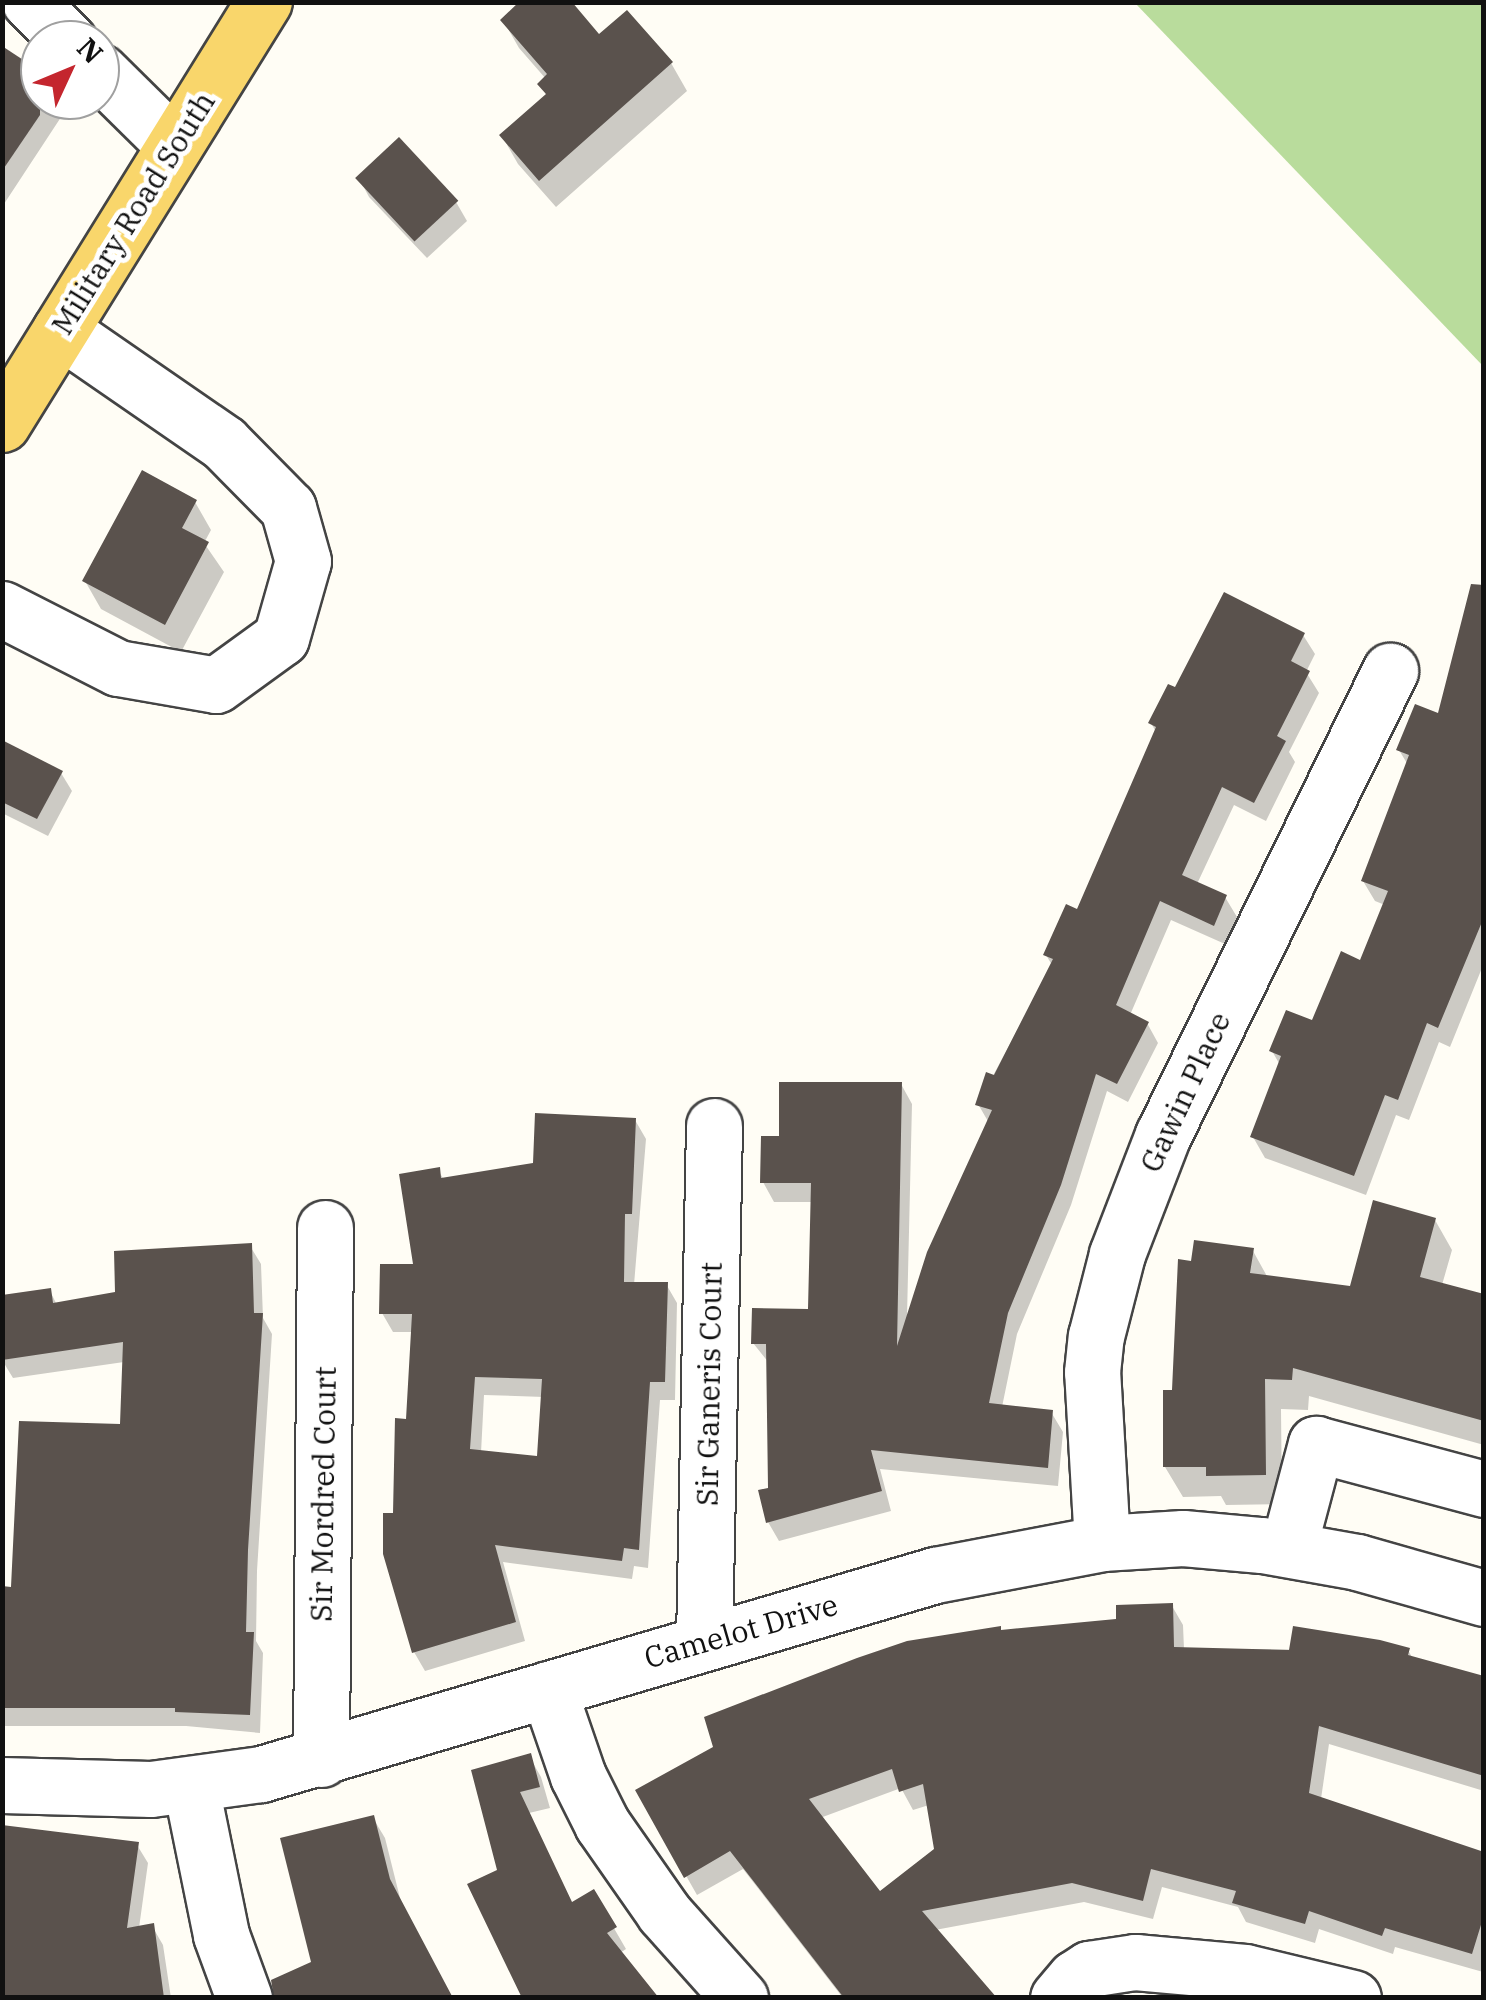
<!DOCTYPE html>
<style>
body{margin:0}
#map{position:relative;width:1486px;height:2000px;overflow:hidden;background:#fffdf5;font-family:"IBM Plex Serif",serif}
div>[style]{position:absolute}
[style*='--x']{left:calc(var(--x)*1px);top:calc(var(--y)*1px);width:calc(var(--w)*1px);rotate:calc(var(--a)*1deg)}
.forest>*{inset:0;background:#b9dc9c}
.shadow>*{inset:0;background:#0003}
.building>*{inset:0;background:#5a524d;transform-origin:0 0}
.roads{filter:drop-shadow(2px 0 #444) drop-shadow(-2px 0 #444) drop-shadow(0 2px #444) drop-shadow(0 -2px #444)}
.minor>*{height:55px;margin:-27.5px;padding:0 27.5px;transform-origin:27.5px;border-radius:27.5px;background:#fff}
.major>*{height:55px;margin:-27.5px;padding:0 27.5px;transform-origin:27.5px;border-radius:27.5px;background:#f9d66b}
span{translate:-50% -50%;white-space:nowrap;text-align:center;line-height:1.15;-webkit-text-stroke:10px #fff;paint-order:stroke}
.street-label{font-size:30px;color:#111}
.frame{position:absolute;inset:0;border:5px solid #111;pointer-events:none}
.north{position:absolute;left:20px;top:20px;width:100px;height:100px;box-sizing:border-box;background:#fff;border:2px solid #a0a0a0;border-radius:50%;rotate:46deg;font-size:28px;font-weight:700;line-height:40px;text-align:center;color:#111}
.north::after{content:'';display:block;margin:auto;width:35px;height:45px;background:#c4262e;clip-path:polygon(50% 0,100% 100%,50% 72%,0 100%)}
</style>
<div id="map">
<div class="forest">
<div style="clip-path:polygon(1135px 3px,1483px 3px,1483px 366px)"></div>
</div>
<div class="shadow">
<div style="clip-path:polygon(503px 20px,599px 38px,671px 63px,687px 91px,556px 207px,518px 164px,502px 136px,547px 96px,540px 84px,546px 79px,519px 48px)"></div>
<div style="clip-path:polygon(2px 49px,40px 74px,40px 100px,67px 100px,69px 105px,2px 207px)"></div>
<div style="clip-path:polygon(359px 178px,456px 202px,467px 221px,427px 258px,369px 197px)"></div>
<div style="clip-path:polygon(195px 502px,211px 530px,204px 543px,224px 572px,181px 652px,101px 609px,85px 581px)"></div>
<div style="clip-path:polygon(1484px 623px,1484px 963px,1450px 1047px,1439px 1042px,1409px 1120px,1396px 1115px,1366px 1195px,1265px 1158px,1253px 1137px,1280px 1065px,1272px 1051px,1314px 1023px,1362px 963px,1385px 905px,1375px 901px,1363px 881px,1408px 765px,1399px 750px,1440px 716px)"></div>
<div style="clip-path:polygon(1303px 635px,1315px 654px,1306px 672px,1319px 693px,1289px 752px,1295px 762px,1266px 821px,1234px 805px,1197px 884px,1225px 897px,1237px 917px,1225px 944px,1171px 920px,1130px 1015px,1147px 1023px,1158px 1043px,1128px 1102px,1107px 1091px,1071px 1205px,1017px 1334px,1002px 1407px,1051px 1412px,1063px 1432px,1058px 1486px,880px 1469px,891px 1511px,779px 1541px,768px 1522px,769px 1363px,753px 1343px,811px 1312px,813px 1202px,774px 1202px,763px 1182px,781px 1139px,901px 1084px,912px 1104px,907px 1317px,989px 1123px,978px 1104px,1052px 965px,1046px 955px,1079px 912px,1156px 732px,1151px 723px,1176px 690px)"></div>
<div style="clip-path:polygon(2px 763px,61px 773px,72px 791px,48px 836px,2px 813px)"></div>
<div style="clip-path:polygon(evenodd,635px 1120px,646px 1139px,634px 1285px,666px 1284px,677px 1303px,675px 1400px,660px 1400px,648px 1568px,634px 1566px,632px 1579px,503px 1562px,525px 1641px,425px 1671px,414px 1652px,395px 1516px,408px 1422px,413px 1332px,393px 1332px,382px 1313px,416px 1267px,438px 1170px,444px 1180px,536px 1165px,635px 1120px,484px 1395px,544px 1397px,540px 1459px,481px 1453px,484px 1395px)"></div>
<div style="clip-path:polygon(1435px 1220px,1452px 1250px,1442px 1285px,1484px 1297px,1484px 1445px,1309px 1396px,1308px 1410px,1281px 1409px,1282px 1504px,1226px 1505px,1221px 1496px,1183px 1497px,1165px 1467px,1193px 1264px,1253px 1251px,1268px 1278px,1352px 1288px)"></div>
<div style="clip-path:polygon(250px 1246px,261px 1264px,263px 1318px,272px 1334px,257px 1571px,256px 1641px,263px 1653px,260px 1733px,186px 1726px,4px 1726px,2px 1588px,13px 1590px,122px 1426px,124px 1362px,13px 1378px,2px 1360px,2px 1298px,50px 1291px,57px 1305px,118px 1294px)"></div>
<div style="clip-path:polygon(evenodd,1172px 1606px,1183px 1625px,1184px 1649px,1408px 1650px,1413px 1659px,1484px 1678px,1484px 1791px,1329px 1744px,1321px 1799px,1484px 1855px,1483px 1972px,1395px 1947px,1393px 1954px,1319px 1929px,1315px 1943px,1246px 1922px,1238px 1907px,1162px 1887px,1153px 1919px,1084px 1902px,935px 1930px,990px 1998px,843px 1998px,743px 1869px,697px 1895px,638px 1791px,1002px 1633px,1119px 1622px,1172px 1606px,901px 1788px,913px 1810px,929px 1805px,937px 1850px,880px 1895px,820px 1818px,901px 1788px)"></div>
<div style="clip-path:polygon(529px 1756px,541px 1777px,550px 1808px,529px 1813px,572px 1904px,593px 1892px,626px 1949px,620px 1953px,500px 1871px,474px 1771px)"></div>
<div style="clip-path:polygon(373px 1818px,385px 1838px,401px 1902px,314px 1963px)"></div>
<div style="clip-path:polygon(137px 1845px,148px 1863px,139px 1928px,152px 1926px,163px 1945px,171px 1998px,2px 1998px)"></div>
</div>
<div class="building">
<div style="clip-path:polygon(519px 2px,572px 2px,599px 34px,627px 10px,673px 62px,539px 181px,499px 135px,546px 94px,537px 84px,547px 74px,500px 20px)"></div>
<div style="clip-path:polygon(2px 46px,40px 71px,40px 115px,2px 171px)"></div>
<div style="left:399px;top:137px;width:87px;height:60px;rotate:47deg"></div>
<div style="clip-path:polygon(142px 470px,197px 500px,182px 528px,209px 542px,165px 625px,82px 581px)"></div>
<div style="clip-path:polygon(1471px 584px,1484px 585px,1484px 917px,1438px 1028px,1427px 1023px,1398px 1100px,1385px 1095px,1354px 1176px,1250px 1137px,1281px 1056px,1269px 1051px,1286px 1010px,1312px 1020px,1341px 951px,1360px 960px,1388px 891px,1361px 881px,1409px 755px,1396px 750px,1415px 704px,1438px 713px)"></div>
<div style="clip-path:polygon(1224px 592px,1305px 633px,1291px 661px,1310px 671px,1277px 736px,1286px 741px,1254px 803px,1222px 787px,1182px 875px,1227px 895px,1214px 926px,1160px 901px,1116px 1005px,1149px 1022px,1117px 1084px,1096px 1074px,1061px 1185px,1008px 1313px,989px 1403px,1053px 1410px,1048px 1468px,871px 1450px,882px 1491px,766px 1523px,758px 1490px,768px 1488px,766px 1344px,751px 1344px,752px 1308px,808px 1309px,811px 1183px,760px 1183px,761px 1136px,779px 1136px,779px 1082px,902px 1082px,897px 1346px,927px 1252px,992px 1110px,975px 1105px,986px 1072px,994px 1075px,1053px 959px,1043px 955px,1066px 904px,1077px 909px,1156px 727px,1148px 723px,1168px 684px,1175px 687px)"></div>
<div style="clip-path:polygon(2px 740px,63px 771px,37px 819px,2px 802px)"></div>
<div style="clip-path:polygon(evenodd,535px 1113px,636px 1118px,632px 1214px,625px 1214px,624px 1282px,668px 1282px,665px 1382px,650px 1382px,639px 1550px,624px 1548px,622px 1561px,495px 1545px,516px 1622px,412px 1653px,383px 1554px,383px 1513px,393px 1513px,395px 1418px,406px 1419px,412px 1314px,379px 1314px,380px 1264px,413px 1264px,399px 1174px,440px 1167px,441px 1178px,533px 1163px,535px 1113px,475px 1377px,542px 1379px,537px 1456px,470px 1449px,475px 1377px)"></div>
<div style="clip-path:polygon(1373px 1200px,1436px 1218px,1420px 1277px,1484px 1294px,1484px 1421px,1293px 1368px,1292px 1380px,1265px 1379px,1266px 1475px,1206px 1476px,1206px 1467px,1163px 1467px,1163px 1390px,1172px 1390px,1178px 1259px,1191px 1261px,1194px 1240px,1254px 1248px,1250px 1273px,1350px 1286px)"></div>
<div style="clip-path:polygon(252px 1243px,254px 1313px,263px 1313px,248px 1550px,246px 1632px,254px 1632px,250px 1715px,175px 1712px,175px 1708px,2px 1708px,2px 1586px,11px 1587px,19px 1421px,120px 1424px,123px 1342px,2px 1360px,2px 1295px,51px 1288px,53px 1303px,115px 1292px,114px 1251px)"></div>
<div style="clip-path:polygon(evenodd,1173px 1603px,1174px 1647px,1289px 1650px,1293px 1626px,1380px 1640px,1410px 1648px,1408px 1655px,1484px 1676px,1484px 1776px,1319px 1726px,1309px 1793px,1484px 1852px,1484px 1915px,1472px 1954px,1385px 1928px,1382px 1936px,1309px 1911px,1305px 1924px,1232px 1903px,1236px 1891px,1151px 1869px,1143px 1901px,1072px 1883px,922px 1911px,997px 1998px,844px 1998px,730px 1851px,684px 1878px,635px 1790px,713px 1747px,704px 1717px,857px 1658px,907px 1641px,1001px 1626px,1001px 1630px,1116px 1619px,1116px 1605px,1173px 1603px,892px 1769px,899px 1792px,923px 1784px,934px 1849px,880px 1891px,809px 1799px,892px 1769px)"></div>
<div style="clip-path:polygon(531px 1753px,540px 1787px,520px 1792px,572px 1902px,594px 1889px,617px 1927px,607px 1933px,659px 1998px,522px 1998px,467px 1884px,497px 1870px,471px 1770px)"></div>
<div style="clip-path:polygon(374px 1815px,390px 1879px,453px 1998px,274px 1998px,271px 1980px,311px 1962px,280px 1838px)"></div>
<div style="clip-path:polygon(2px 1825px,139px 1842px,127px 1928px,154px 1923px,164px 1998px,2px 1998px)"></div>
</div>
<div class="roads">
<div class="minor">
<div style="--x:30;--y:2;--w:54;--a:45"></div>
<div style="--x:100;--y:72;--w:104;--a:44.6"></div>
<div style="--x:2;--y:609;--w:130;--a:27"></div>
<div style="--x:118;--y:668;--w:99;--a:9.8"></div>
<div style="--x:216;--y:685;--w:80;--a:-35.9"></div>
<div style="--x:281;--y:638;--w:80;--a:-74.1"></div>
<div style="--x:303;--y:561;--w:55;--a:-105.8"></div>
<div style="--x:288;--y:508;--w:91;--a:-134.6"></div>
<div style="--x:224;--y:443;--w:199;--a:-145.4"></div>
<div style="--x:1102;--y:1543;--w:171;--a:-93.3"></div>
<div style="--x:1092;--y:1372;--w:36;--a:-84"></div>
<div style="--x:1096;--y:1336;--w:85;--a:-75.6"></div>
<div style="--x:1117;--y:1254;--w:128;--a:-68.9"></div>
<div style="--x:1163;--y:1135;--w:517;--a:-63.93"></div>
<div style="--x:1288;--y:1549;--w:109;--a:-75.1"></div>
<div style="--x:1316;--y:1444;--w:174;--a:15"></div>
<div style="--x:704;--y:1641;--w:515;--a:-88.89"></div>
<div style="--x:548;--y:1689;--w:92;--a:71"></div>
<div style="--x:578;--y:1776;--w:54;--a:63.4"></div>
<div style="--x:602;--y:1824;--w:108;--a:55.1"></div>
<div style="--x:664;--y:1913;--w:114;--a:48.2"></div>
<div style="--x:321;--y:1759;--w:531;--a:-89.57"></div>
<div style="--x:2;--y:1785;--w:149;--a:1.5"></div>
<div style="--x:151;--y:1789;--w:111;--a:-7.8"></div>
<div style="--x:261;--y:1774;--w:703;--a:-16.45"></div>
<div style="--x:935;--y:1575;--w:170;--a:-10.8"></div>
<div style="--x:1102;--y:1543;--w:81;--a:-3.5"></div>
<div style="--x:1183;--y:1538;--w:79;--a:5.1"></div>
<div style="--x:1262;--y:1545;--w:97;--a:10.1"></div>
<div style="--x:1357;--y:1562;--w:132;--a:15.8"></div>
<div style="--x:191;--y:1787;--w:151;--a:78.5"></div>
<div style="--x:221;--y:1935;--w:67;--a:69.9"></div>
<div style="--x:1058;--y:1998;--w:26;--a:-50"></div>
<div style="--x:1075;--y:1978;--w:17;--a:-33"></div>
<div style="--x:1089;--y:1969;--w:47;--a:-8.7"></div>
<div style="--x:1135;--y:1962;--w:110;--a:5.2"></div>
<div style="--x:1245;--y:1972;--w:111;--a:13.5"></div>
</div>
<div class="major">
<div style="--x:2;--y:424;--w:497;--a:-58.2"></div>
</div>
</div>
<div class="street-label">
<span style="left:133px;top:213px;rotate:-58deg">Military Road South</span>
<span style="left:1185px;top:1092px;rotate:-65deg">Gawin Place</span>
<span style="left:709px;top:1384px;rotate:-89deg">Sir Ganeris Court</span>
<span style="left:323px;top:1494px;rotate:-89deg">Sir Mordred Court</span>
<span style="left:741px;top:1631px;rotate:-16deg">Camelot Drive</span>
</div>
<div class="frame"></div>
<div class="north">N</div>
</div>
